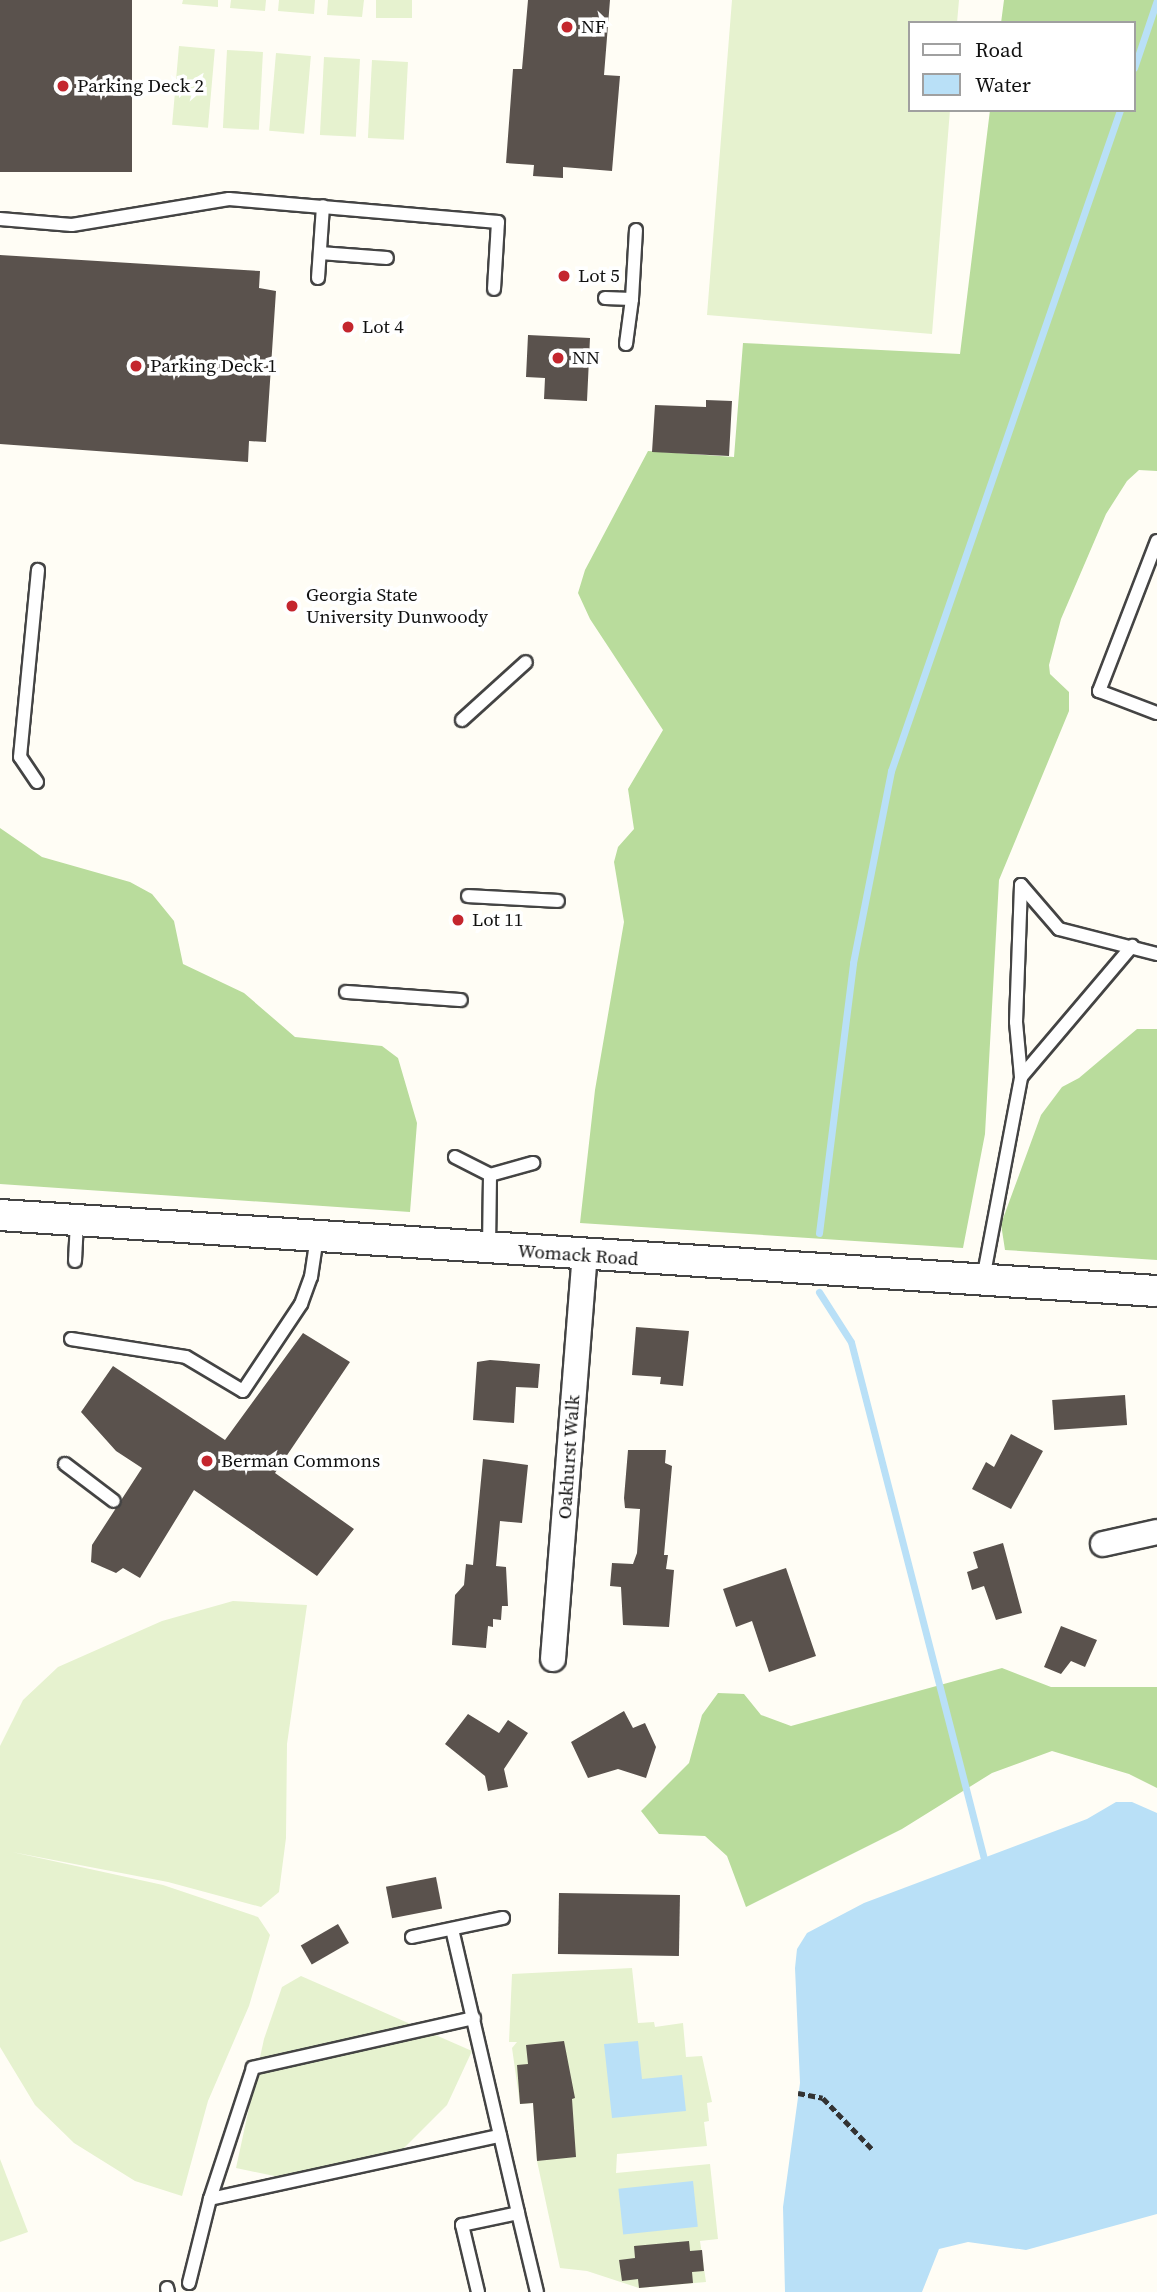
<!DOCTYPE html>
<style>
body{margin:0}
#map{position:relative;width:1157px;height:2292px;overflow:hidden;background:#fffdf5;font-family:"Source Serif 4",serif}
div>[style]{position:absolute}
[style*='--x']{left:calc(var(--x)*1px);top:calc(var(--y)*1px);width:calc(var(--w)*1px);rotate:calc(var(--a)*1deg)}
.forest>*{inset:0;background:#b9dc9c}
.pitch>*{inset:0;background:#e6f2cf;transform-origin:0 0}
.water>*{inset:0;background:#b9e0f7;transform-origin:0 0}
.stream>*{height:7px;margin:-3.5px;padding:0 3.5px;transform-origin:3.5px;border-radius:3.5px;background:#b9e0f7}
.building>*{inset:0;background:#5a524d;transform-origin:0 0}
.path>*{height:4.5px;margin-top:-2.25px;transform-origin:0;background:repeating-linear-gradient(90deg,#333 0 7px,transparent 0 10.5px)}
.roads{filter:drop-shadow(2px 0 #444) drop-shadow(-2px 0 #444) drop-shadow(0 2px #444) drop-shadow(0 -2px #444)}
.service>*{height:12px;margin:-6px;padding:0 6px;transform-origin:6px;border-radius:6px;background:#fff}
.minor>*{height:24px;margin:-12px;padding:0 12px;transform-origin:12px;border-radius:12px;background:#fff}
.tertiary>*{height:30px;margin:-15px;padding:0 15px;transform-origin:15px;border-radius:15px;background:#fff}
.dots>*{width:19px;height:19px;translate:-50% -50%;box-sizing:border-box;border:4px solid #fff;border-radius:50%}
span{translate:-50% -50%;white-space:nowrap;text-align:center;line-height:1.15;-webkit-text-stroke:7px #fff;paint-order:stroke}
.poi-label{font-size:19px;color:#111}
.left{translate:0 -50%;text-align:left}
.street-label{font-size:19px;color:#111}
.legend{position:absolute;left:908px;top:21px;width:228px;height:91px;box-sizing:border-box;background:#fff;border:2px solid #a0a0a0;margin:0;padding:9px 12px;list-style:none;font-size:21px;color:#111}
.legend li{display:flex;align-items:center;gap:14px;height:35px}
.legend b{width:35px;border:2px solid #a0a0a0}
</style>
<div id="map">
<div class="forest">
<div style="clip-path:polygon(1004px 0,1157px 0,1157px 471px,1139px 470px,1127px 481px,1106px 514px,1061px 619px,1049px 665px,1050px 674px,1069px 692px,1069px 711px,999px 880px,985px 1134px,963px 1248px,580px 1223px,595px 1090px,624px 922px,614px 862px,618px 847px,634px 829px,628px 789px,663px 730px,590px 619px,578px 593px,585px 570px,648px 451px,734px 457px,743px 343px,960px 354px,990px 110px,1134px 110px,1134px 23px,1001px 23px)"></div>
<div style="clip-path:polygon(0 828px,42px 857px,130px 882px,152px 894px,174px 921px,183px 964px,244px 993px,295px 1037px,382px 1046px,398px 1058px,417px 1123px,410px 1212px,0 1184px)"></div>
<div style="clip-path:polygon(1137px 1029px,1157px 1029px,1157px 1260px,1005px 1250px,1001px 1224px,1041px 1115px,1062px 1087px,1079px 1078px)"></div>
<div style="clip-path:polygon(1002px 1668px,1051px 1687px,1157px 1687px,1157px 1788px,1129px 1774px,1052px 1751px,992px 1773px,902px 1829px,746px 1907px,727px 1856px,705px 1836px,659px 1834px,641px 1811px,689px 1763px,702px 1715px,718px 1693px,744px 1694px,761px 1715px,791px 1726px)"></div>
</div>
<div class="pitch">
<div style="clip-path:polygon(183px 0,218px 0,218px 7px,182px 4px)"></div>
<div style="clip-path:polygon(231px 0,266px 0,265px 11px,230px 8px)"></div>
<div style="clip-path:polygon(279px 0,315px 0,314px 14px,278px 11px)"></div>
<div style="clip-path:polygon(328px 0,364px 0,362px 17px,327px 15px)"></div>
<div style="left:376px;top:0;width:36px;height:18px"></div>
<div style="clip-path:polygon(732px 0,959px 0,957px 23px,910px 23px,910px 110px,950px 110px,932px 334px,707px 315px)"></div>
<div style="left:179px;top:46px;width:36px;height:79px;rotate:5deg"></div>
<div style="left:227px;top:50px;width:36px;height:78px;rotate:3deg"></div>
<div style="left:276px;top:53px;width:35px;height:78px;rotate:5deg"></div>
<div style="left:324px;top:57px;width:36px;height:78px;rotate:3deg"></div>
<div style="left:372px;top:60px;width:36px;height:78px;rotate:3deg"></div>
<div style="clip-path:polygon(233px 1601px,307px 1605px,287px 1744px,286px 1838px,279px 1892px,261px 1907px,168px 1882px,12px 1852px,163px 1885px,258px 1917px,270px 1935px,249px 2006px,208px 2101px,182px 2196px,135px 2181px,74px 2143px,35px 2105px,0 2047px,0 1746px,23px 1700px,58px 1667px,162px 1621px)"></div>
<div style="clip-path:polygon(632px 1968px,638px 2023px,654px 2022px,655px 2027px,683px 2023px,686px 2057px,702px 2056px,712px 2102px,707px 2103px,709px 2121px,704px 2122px,707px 2146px,617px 2154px,616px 2173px,710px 2164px,718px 2239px,700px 2241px,706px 2282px,639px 2288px,587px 2271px,560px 2268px,537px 2161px,533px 2103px,520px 2104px,512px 2048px,517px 2042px,509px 2042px,512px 1974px)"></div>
<div style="clip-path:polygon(301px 1976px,472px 2051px,447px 2105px,402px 2150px,384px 2161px,294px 2180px,236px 2168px,264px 2039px,282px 1987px)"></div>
<div style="clip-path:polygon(0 2159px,28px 2232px,0 2242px)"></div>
</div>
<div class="water">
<div style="clip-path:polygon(1116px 1802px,1132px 1802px,1157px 1813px,1157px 2214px,1026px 2250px,968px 2242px,939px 2249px,922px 2292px,785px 2292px,783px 2207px,800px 2083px,795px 1968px,797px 1949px,807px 1933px,864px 1903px,1087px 1819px)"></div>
<div style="clip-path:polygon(638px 2041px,642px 2079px,682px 2075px,686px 2111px,612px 2118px,604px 2044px)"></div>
<div style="left:693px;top:2181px;width:46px;height:75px;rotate:84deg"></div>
</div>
<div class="stream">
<div style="--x:1134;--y:68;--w:72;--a:-71.3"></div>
<div style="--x:819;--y:1233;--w:272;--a:-82.8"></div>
<div style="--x:853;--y:963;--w:196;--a:-78.8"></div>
<div style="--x:891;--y:771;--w:700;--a:-70.89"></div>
<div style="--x:819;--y:1292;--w:59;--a:57.4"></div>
<div style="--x:851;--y:1342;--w:534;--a:75.57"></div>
</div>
<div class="building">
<div style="left:0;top:0;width:132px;height:172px"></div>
<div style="clip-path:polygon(528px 0,610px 0,604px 75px,620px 76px,612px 171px,563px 167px,563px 178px,533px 176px,534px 165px,506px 163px,513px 69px,522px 69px)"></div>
<div style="clip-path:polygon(0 255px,260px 271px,259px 288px,276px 291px,266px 442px,249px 441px,248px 462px,0 444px)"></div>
<div style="clip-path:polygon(528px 335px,590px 338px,587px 401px,544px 399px,545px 378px,526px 377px)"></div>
<div style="clip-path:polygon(706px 400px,732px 401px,729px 456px,652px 452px,655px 405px,706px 407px)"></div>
<div style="clip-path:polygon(636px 1327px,689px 1331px,683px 1386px,660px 1384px,661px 1377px,632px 1375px)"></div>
<div style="clip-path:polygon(303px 1333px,350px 1362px,275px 1473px,354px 1529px,317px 1576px,194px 1490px,140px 1578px,123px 1568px,116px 1573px,91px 1562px,92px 1545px,142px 1468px,116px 1451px,81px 1412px,113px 1366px,225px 1440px)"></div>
<div style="clip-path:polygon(490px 1360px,540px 1364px,538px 1388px,516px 1387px,514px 1423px,473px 1420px,477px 1362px)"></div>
<div style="left:1125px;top:1395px;width:30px;height:73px;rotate:86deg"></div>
<div style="clip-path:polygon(1011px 1434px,1043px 1451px,1011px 1509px,972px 1489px,986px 1462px,994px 1467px)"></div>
<div style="clip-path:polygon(628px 1450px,666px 1450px,665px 1463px,672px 1466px,664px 1555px,668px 1555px,666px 1569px,674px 1570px,669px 1627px,623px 1625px,621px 1587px,610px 1586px,612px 1563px,633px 1564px,637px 1553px,640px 1509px,625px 1508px,624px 1498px)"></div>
<div style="clip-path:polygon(483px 1459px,528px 1465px,522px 1523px,500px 1521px,496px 1566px,506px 1567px,508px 1606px,502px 1606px,501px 1620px,493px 1619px,493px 1627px,488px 1626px,486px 1648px,452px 1645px,455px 1595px,464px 1585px,466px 1564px,473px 1565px)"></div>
<div style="clip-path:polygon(1003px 1543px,1022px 1613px,996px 1620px,984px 1586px,972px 1590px,967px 1572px,978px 1568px,973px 1552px)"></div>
<div style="clip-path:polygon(786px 1568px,816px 1656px,769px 1672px,752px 1621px,736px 1627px,723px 1589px)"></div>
<div style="clip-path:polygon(1061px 1626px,1097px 1640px,1085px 1667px,1071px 1661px,1061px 1674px,1044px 1667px)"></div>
<div style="clip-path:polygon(624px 1711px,633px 1728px,645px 1723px,656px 1747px,646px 1778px,618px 1769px,588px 1778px,571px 1742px)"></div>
<div style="clip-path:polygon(468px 1714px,499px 1733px,508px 1720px,528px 1733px,504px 1769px,508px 1787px,488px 1791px,485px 1776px,445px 1744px)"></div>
<div style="left:436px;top:1877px;width:32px;height:51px;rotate:79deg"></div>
<div style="left:559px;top:1893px;width:121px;height:61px;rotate:1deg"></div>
<div style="left:338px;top:1924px;width:22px;height:43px;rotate:60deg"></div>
<div style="clip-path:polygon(564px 2041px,575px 2098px,572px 2099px,576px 2157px,537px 2161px,533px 2103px,520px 2104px,517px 2065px,528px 2064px,526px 2045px)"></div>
<div style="clip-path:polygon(689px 2241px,690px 2251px,702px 2250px,704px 2271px,692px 2272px,693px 2283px,639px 2288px,638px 2279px,622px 2281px,619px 2260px,635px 2258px,634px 2246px)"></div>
</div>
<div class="path">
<div style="--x:798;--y:2093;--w:25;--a:11"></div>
<div style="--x:823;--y:2098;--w:71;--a:46.1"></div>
</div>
<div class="roads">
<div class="service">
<div style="--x:0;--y:219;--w:72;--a:4.8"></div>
<div style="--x:72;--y:225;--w:159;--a:-9.4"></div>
<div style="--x:229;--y:199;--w:270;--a:4.9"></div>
<div style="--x:498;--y:222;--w:67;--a:93.4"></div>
<div style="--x:320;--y:253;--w:67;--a:4.3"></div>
<div style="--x:318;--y:278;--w:72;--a:-86"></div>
<div style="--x:605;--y:298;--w:27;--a:2"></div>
<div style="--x:632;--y:299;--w:69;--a:-86.7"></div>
<div style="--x:626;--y:344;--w:45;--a:-82.4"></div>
<div style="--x:1157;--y:541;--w:161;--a:111.1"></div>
<div style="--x:1099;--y:691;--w:62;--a:20.8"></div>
<div style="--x:462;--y:720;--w:86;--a:-42.2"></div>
<div style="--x:37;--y:782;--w:30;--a:-124"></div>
<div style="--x:20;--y:757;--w:188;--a:-84.5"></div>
<div style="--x:1021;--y:885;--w:58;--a:49.2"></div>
<div style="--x:1059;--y:929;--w:101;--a:14.3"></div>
<div style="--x:468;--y:896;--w:90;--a:3.2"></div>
<div style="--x:346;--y:992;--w:115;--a:4"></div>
<div style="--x:1021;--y:1077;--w:172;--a:-49.7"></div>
<div style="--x:455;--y:1157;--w:39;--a:27"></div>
<div style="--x:490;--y:1175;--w:45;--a:-15.6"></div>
<div style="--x:489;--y:1248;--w:73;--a:-89.2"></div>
<div style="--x:75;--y:1261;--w:40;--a:-87.1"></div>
<div style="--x:983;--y:1279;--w:206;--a:-79.3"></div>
<div style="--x:1021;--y:1077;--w:55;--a:-95.2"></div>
<div style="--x:1016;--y:1022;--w:137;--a:-87.9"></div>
<div style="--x:71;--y:1339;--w:116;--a:8.9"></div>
<div style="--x:186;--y:1357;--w:66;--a:30.8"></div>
<div style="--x:243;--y:1391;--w:105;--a:-56.3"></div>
<div style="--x:301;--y:1304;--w:29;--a:-70"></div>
<div style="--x:311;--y:1277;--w:40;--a:-81.5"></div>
<div style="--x:65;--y:1464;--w:61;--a:37.1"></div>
<div style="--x:452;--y:1929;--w:292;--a:76.9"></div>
<div style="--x:412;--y:1937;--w:93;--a:-11.8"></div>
<div style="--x:474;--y:2018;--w:227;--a:167.3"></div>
<div style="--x:253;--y:2068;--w:138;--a:108.2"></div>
<div style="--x:210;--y:2199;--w:297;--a:-12.3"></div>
<div style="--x:189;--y:2283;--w:87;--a:-76"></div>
<div style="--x:167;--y:2288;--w:4;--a:76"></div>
<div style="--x:478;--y:2292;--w:69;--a:-103.4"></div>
<div style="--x:462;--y:2225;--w:57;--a:-12.1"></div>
<div style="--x:518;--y:2213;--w:81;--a:76.5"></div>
</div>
<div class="minor">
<div style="--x:1103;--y:1544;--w:55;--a:-12.5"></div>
<div style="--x:553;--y:1659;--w:405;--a:-85.5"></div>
</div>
<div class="tertiary">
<div style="--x:0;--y:1215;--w:1159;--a:3.76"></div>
</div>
</div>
<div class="dots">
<div style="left:567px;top:27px;background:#c4262e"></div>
<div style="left:63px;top:86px;background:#c4262e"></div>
<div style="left:564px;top:276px;background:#c4262e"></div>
<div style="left:348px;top:327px;background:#c4262e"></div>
<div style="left:558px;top:358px;background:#c4262e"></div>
<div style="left:136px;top:366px;background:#c4262e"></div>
<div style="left:292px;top:606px;background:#c4262e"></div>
<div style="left:458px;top:920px;background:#c4262e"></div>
<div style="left:207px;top:1461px;background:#c4262e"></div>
</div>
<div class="poi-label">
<span class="left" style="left:581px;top:27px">NF</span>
<span class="left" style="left:77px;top:86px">Parking Deck 2</span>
<span class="left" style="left:578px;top:276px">Lot 5</span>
<span class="left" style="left:362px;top:327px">Lot 4</span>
<span class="left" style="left:572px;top:358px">NN</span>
<span class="left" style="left:150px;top:366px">Parking Deck 1</span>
<span class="left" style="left:306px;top:606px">Georgia State<br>University Dunwoody</span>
<span class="left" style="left:472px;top:920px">Lot 11</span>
<span class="left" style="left:221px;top:1461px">Berman Commons</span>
</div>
<div class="street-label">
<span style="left:578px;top:1255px;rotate:4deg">Womack Road</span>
<span style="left:569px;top:1457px;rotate:-86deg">Oakhurst Walk</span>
</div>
<ul class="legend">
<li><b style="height:9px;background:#fff"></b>Road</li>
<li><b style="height:19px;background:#b9e0f7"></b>Water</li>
</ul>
</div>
